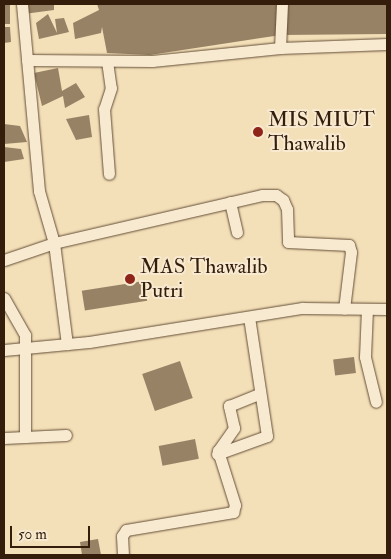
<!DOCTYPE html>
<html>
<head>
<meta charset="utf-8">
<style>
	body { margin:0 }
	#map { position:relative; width:391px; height:559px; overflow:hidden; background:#f3dfb8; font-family:"IM FELL Double Pica",serif }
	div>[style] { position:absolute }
	.building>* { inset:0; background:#978265; transform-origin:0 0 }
	.roads { filter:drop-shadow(0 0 1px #644e36) drop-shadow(0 0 1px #644e36) }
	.street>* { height:11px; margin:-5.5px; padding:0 5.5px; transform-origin:5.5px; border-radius:5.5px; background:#f7ead1 }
	.dots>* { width:14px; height:14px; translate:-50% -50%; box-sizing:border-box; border:2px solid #f7ead1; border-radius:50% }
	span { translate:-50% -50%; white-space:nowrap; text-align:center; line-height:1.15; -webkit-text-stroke:4px #f7ead1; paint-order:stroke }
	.poi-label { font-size:21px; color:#341d0b }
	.left { translate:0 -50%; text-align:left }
	.frame { position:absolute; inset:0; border:5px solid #341d0b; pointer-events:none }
	.scale { position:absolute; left:10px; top:526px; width:80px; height:22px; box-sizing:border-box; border:2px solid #341d0b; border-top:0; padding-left:6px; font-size:15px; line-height:18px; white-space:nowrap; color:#341d0b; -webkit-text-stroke:4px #f7ead1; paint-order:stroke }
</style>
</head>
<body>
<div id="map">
	<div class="building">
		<div style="left:4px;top:4px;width:6px;height:20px"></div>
		<div style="clip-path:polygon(27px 4px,54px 4px,54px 10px,24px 14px)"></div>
		<div style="clip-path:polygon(97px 4px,387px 4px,387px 34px,281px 35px,150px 55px,107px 53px,102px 27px,101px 33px,75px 39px,73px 23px,99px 10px)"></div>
		<div style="clip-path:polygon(48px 14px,57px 33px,55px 19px,64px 18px,69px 32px,39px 39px,36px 23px)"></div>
		<div style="clip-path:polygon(4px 27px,10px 27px,11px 42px,4px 43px)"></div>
		<div style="clip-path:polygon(58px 68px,62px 91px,76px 83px,85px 97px,65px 108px,63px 96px,42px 106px,34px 73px)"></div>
		<div style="clip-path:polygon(89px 115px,92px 137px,76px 140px,66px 119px)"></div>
		<div style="clip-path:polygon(4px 124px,20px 126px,27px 142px,4px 144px)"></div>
		<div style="clip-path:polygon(4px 147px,21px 149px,24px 159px,4px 162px)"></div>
		<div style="left:144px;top:281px;width:20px;height:63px;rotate:81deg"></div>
		<div style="left:354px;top:357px;width:16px;height:21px;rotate:83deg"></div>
		<div style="left:180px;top:361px;width:39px;height:40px;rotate:71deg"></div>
		<div style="left:195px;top:439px;width:20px;height:37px;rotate:79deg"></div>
		<div style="clip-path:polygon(98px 539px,101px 555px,82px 555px,80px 542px)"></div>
	</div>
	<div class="roads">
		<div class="street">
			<div style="left:22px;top:4px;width:188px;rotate:84.8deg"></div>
			<div style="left:39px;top:191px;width:54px;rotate:73.9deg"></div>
			<div style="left:54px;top:243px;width:102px;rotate:82.7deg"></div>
			<div style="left:280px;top:48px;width:44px;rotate:-87.4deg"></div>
			<div style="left:27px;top:60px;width:125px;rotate:0.5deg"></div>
			<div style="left:152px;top:61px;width:129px;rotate:-5.8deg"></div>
			<div style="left:280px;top:48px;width:107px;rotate:-2.1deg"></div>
			<div style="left:107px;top:61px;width:27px;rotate:82deg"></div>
			<div style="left:111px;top:88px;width:22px;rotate:108deg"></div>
			<div style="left:104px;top:109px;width:65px;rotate:85.6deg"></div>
			<div style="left:230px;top:202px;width:31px;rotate:77deg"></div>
			<div style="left:4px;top:260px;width:53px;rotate:-18.8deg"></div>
			<div style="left:54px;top:243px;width:213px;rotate:-13deg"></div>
			<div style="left:262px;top:195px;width:14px"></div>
			<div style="left:276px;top:195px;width:9px;rotate:36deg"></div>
			<div style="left:283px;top:200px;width:10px;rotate:66deg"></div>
			<div style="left:287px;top:209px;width:33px;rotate:88deg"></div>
			<div style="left:288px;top:242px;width:61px;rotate:2.8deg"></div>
			<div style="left:349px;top:245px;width:7px;rotate:74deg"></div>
			<div style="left:351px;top:252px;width:57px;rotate:97deg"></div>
			<div style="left:4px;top:298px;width:43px;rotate:60.4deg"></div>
			<div style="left:25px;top:335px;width:102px;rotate:90deg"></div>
			<div style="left:367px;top:309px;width:48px;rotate:92.4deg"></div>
			<div style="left:365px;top:357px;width:46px;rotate:76.3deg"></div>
			<div style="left:4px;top:350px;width:85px;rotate:-5.4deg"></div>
			<div style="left:89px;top:342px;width:216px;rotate:-9.1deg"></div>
			<div style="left:302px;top:308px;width:85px;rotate:0.7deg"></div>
			<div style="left:4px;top:438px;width:62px;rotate:-2.8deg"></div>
			<div style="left:217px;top:454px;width:53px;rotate:-19.8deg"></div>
			<div style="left:267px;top:436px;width:120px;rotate:-98.6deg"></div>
			<div style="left:123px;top:555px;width:19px;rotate:-93deg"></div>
			<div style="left:122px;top:536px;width:7px;rotate:-56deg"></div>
			<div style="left:126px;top:530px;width:109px;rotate:-9.5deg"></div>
			<div style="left:233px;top:512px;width:7px;rotate:-74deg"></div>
			<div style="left:235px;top:505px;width:57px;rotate:-107.5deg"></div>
			<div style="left:218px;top:451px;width:28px;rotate:-55deg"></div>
			<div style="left:234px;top:428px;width:23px;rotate:-103deg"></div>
			<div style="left:229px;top:406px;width:32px;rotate:-22deg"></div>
		</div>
	</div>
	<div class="dots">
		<div style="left:258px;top:132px;background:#8f2418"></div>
		<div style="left:130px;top:279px;background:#8f2418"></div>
	</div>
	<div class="poi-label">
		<span class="left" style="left:268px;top:132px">MIS MIUT<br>Thawalib</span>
		<span class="left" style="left:140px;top:279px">MAS Thawalib<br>Putri</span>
	</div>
	<div class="frame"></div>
	<div class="scale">50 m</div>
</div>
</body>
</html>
